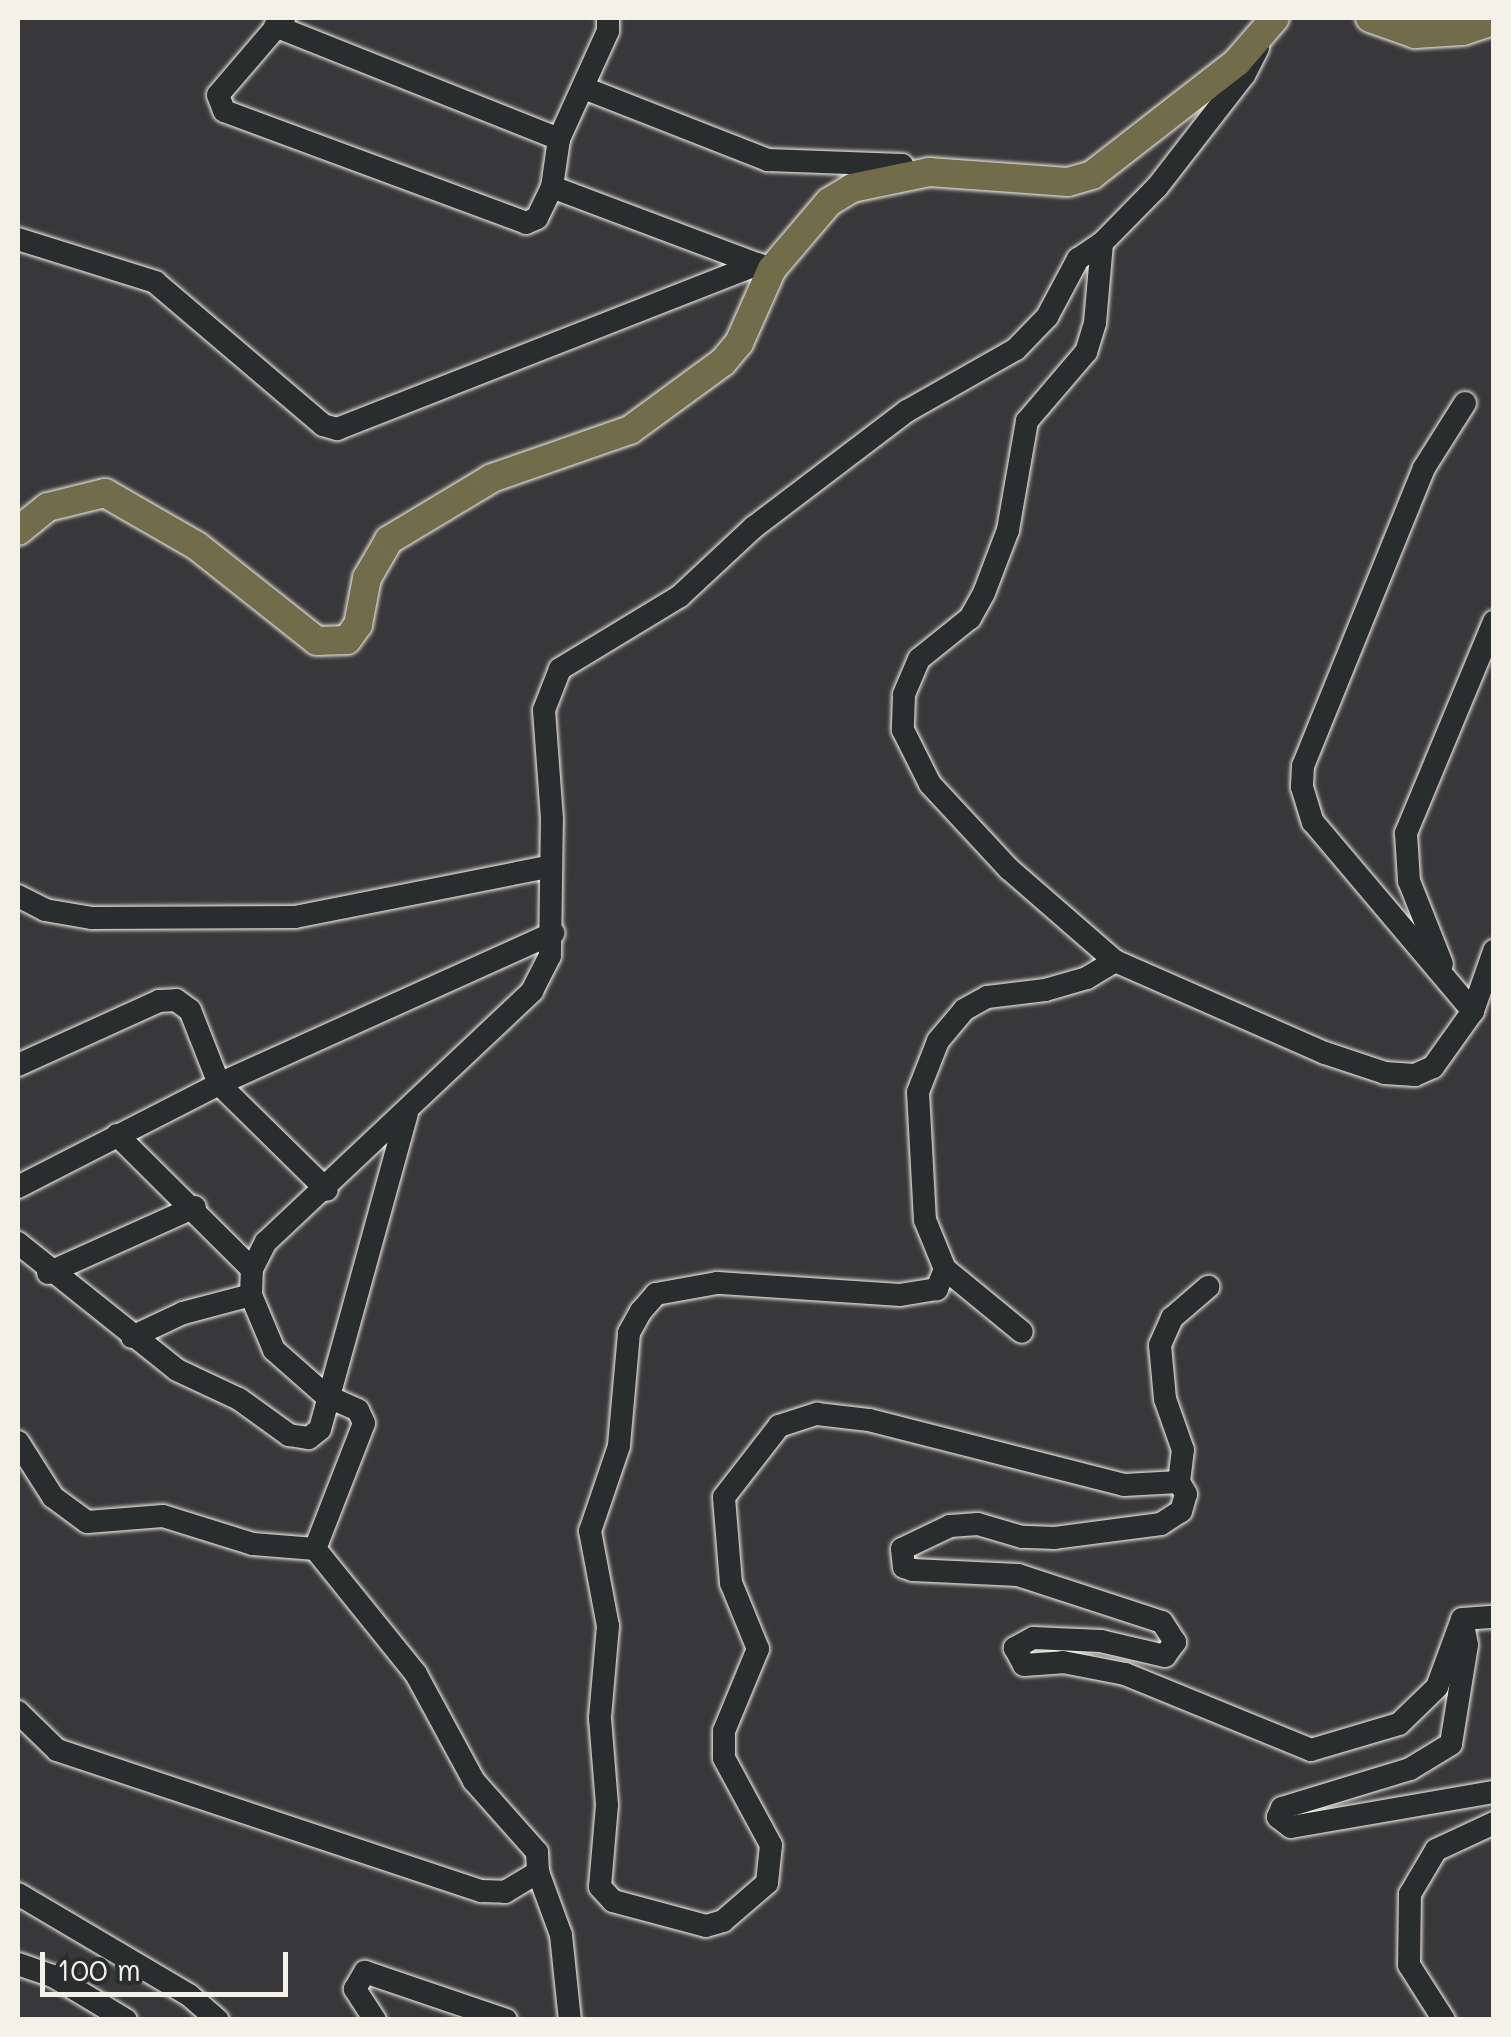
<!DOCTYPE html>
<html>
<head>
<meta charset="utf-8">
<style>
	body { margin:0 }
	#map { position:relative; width:1511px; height:2037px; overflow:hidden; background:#383739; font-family:Mali,sans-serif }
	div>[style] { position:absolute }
	.roads { filter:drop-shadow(0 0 2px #f4f1e8) drop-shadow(0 0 2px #f4f1e8) }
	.minor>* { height:22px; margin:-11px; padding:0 11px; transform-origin:11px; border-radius:11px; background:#2a2d2e }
	.major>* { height:28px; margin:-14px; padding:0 14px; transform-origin:14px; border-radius:14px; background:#736c4b }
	span { translate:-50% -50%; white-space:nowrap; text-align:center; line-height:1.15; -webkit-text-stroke:8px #2a2d2e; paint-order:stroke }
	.frame { position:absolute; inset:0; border:20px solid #f4f1e8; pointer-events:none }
	.scale { position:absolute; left:40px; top:1952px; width:248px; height:45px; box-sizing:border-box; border:5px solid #f4f1e8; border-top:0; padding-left:12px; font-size:30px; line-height:35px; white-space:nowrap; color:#f4f1e8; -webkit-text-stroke:8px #2a2d2e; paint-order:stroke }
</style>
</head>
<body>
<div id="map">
	<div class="roads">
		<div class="minor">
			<div style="left:284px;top:18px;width:101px;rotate:130.6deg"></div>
			<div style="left:218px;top:95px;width:17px;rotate:69deg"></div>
			<div style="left:224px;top:111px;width:322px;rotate:20.3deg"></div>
			<div style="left:526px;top:223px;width:12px;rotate:-24deg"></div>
			<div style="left:537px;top:218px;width:34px;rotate:-64deg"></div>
			<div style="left:552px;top:187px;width:49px;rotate:-81.7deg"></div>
			<div style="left:559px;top:139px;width:119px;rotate:-65.6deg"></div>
			<div style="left:608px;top:31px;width:13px;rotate:-90deg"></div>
			<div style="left:275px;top:26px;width:306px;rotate:21.7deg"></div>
			<div style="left:1258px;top:48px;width:30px;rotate:117deg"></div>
			<div style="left:1244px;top:75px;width:142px;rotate:127.8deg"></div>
			<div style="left:1157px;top:187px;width:78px;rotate:134.5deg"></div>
			<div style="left:1102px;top:243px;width:80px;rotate:95deg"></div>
			<div style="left:1095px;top:323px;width:30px;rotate:107deg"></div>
			<div style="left:1086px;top:352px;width:91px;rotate:130.5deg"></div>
			<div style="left:1027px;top:421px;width:111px;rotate:99.9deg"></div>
			<div style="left:1008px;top:530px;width:67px;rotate:110.9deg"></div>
			<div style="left:984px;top:593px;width:29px;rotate:119deg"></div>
			<div style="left:970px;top:618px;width:65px;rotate:141.2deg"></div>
			<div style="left:919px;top:659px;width:39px;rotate:113deg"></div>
			<div style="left:904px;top:695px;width:35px;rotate:92deg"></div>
			<div style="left:903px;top:730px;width:60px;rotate:63.4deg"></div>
			<div style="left:930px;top:784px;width:116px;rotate:47.1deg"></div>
			<div style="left:1009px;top:869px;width:140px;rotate:41deg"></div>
			<div style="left:1115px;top:961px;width:229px;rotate:23.7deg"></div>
			<div style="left:1325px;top:1053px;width:63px;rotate:18.4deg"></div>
			<div style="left:1385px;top:1073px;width:30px;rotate:4deg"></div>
			<div style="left:1415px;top:1075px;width:20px;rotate:-24deg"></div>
			<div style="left:1433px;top:1067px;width:69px;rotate:-54.5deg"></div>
			<div style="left:1473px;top:1011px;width:64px;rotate:-70.7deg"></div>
			<div style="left:584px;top:88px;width:198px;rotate:21.4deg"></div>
			<div style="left:768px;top:160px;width:134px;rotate:2.1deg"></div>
			<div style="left:902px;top:165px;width:11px;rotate:56deg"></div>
			<div style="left:552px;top:187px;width:219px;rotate:20.6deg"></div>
			<div style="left:18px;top:239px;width:144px;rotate:17.4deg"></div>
			<div style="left:155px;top:282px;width:221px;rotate:40.4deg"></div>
			<div style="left:323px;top:425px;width:15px;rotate:16deg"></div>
			<div style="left:337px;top:429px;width:451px;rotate:-21.4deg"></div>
			<div style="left:757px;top:264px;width:16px;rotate:18deg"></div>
			<div style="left:1465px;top:403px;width:77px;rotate:122.2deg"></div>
			<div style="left:1424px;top:468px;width:322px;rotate:112.1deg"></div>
			<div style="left:1303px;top:766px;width:21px;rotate:93deg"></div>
			<div style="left:1302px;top:787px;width:37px;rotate:73deg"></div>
			<div style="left:1313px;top:822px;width:248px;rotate:49.8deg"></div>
			<div style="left:18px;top:896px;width:30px;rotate:27deg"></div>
			<div style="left:45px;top:910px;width:48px;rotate:9.7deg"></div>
			<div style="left:92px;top:918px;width:203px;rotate:-0.3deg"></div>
			<div style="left:295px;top:917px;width:258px;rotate:-11.2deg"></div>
			<div style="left:1115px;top:961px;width:33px;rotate:149deg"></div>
			<div style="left:1087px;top:978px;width:44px;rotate:164.1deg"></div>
			<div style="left:1045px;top:990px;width:58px;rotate:173.1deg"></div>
			<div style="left:987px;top:997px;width:26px;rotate:151deg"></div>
			<div style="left:964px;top:1010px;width:40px;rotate:130deg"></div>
			<div style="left:938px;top:1041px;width:55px;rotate:111.4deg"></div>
			<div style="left:918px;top:1092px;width:128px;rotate:86.9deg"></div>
			<div style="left:925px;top:1220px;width:53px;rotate:67.8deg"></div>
			<div style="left:945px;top:1269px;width:22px;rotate:112deg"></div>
			<div style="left:937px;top:1289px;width:37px;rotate:171deg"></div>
			<div style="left:900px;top:1295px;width:183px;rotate:-176.2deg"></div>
			<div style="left:717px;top:1283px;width:62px;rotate:169.8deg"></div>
			<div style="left:656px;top:1294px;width:23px;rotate:131deg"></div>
			<div style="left:641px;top:1311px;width:25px;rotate:119deg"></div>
			<div style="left:629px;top:1333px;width:113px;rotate:95.1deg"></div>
			<div style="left:619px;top:1446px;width:90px;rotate:108.8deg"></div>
			<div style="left:590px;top:1531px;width:97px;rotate:79.3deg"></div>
			<div style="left:608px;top:1626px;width:92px;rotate:95deg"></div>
			<div style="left:600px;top:1718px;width:87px;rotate:85.4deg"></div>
			<div style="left:607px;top:1805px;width:82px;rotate:94.9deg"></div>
			<div style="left:600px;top:1887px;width:19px;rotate:47deg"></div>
			<div style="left:613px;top:1901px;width:96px;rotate:15deg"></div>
			<div style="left:706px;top:1926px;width:18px;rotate:-16deg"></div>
			<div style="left:723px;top:1921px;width:58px;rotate:-40.8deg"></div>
			<div style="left:767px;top:1883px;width:38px;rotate:-84deg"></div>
			<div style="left:771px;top:1845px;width:99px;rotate:-118.4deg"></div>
			<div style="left:724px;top:1758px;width:27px;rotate:-90deg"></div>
			<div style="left:724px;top:1731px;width:89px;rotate:-67.5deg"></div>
			<div style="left:758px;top:1649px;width:71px;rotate:-112.2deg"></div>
			<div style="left:731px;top:1583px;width:86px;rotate:-94.7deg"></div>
			<div style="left:724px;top:1497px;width:90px;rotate:-52.2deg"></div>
			<div style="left:779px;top:1426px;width:40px;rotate:-18deg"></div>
			<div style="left:817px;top:1414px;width:52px;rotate:6.6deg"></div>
			<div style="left:869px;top:1420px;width:263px;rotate:14.3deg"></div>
			<div style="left:1124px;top:1485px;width:55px;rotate:-3.1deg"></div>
			<div style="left:1179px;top:1482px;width:14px;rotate:60deg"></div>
			<div style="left:1186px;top:1494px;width:18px;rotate:106deg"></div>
			<div style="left:1181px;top:1511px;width:24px;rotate:147deg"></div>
			<div style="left:1161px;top:1524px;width:107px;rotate:172.5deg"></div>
			<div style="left:1055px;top:1538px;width:33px;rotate:-178deg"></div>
			<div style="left:1022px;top:1537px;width:46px;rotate:-163.5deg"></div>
			<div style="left:978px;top:1524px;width:28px;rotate:176deg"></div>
			<div style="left:950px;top:1526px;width:53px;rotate:154.4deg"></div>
			<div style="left:902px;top:1549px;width:18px;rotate:84deg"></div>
			<div style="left:904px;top:1567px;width:9px;rotate:18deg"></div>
			<div style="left:913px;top:1570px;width:105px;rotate:2.7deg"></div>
			<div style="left:1018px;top:1575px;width:151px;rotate:18.1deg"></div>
			<div style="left:1162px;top:1622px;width:24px;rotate:57deg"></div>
			<div style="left:1175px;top:1642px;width:17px;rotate:126deg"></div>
			<div style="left:1165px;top:1656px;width:66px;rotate:-166.8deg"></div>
			<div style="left:1101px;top:1641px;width:68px;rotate:-177.5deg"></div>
			<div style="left:1033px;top:1638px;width:21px;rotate:151deg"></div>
			<div style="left:1015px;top:1648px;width:19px;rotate:62deg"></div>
			<div style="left:1024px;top:1665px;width:39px;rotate:-4deg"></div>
			<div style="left:1063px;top:1662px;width:63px;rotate:11deg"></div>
			<div style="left:1125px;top:1674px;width:201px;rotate:22.2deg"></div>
			<div style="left:1311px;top:1750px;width:92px;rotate:-16.5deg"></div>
			<div style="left:1399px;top:1724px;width:53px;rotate:-44.2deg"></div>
			<div style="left:1437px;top:1687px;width:72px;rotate:-69.8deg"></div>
			<div style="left:1462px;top:1619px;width:32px;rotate:-4deg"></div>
			<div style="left:1442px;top:964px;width:89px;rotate:-111.7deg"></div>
			<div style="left:1409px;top:881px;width:48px;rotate:-93.6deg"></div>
			<div style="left:1406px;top:833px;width:229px;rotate:-67.4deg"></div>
			<div style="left:18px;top:1065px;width:155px;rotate:-24.4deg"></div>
			<div style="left:159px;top:1001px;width:17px;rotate:-3deg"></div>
			<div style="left:176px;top:1000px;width:17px;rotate:36deg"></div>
			<div style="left:190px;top:1010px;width:79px;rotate:68.6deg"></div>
			<div style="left:219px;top:1084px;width:151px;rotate:44.5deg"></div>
			<div style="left:117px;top:1135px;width:190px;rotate:44.8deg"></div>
			<div style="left:18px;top:1187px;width:226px;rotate:-27.1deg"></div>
			<div style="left:219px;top:1084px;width:367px;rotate:-24.3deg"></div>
			<div style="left:18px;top:1243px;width:203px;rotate:38.6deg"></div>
			<div style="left:177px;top:1370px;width:68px;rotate:25.1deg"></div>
			<div style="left:239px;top:1399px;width:62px;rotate:35.8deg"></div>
			<div style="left:289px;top:1435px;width:20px;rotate:9deg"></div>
			<div style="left:309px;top:1438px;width:14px;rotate:-39deg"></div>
			<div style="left:320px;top:1429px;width:328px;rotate:-74.6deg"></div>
			<div style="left:945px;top:1269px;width:99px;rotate:39.3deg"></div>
			<div style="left:48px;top:1273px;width:161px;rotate:-24.2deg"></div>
			<div style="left:132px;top:1337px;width:56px;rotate:-25.2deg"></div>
			<div style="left:183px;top:1313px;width:70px;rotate:-14.8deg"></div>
			<div style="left:18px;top:1442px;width:65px;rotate:57.5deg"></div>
			<div style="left:53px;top:1497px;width:42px;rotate:36.3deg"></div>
			<div style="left:87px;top:1522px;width:76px;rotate:-4.5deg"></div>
			<div style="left:163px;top:1516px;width:94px;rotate:17.3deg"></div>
			<div style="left:253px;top:1544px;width:62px;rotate:4.6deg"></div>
			<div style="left:1179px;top:1482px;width:32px;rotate:-83deg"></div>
			<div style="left:1183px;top:1450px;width:54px;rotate:-109.4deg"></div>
			<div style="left:1165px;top:1399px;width:54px;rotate:-95.3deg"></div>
			<div style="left:1160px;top:1345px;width:30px;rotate:-66deg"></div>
			<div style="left:1172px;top:1318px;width:48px;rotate:-40.7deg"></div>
			<div style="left:1463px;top:1624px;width:21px;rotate:79deg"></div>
			<div style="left:1467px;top:1645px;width:100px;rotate:99.2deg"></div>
			<div style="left:1451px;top:1744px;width:48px;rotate:148.6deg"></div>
			<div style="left:1410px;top:1769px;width:134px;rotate:163.1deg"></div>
			<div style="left:1282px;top:1808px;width:10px;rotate:114deg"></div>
			<div style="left:1278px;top:1817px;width:16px;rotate:38deg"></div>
			<div style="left:1291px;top:1827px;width:206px;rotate:-9.8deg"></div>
			<div style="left:18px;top:1712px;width:54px;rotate:44.3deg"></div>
			<div style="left:57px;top:1750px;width:447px;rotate:18.4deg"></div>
			<div style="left:481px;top:1891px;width:24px;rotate:2deg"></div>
			<div style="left:505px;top:1892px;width:39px;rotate:-31deg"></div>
			<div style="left:538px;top:1872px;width:20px;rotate:-93deg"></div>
			<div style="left:537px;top:1852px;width:95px;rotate:-131.6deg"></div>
			<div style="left:474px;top:1781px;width:122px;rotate:-118.5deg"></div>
			<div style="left:416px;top:1674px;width:161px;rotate:-128.9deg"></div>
			<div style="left:315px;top:1549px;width:135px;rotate:-68.7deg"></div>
			<div style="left:364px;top:1423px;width:14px;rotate:-115deg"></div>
			<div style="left:358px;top:1410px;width:36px;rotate:-156deg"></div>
			<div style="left:325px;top:1395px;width:68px;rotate:-138.6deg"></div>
			<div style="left:274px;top:1350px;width:60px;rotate:-112.7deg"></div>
			<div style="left:251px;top:1295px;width:26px;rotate:-88deg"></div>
			<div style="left:252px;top:1269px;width:30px;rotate:-63deg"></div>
			<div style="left:266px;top:1242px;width:366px;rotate:-43.3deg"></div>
			<div style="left:532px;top:991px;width:39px;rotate:-63deg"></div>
			<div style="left:550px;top:956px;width:137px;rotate:-89.2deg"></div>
			<div style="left:552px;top:819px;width:109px;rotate:-94.2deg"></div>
			<div style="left:544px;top:710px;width:44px;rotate:-68.7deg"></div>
			<div style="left:560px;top:669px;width:140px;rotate:-31.3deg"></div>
			<div style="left:680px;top:596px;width:101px;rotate:-43deg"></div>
			<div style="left:754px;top:527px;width:192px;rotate:-37.2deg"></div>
			<div style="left:907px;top:411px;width:125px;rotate:-29.6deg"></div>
			<div style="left:1016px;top:349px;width:45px;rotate:-45.9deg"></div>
			<div style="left:1047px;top:317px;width:66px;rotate:-61.9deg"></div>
			<div style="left:1078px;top:259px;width:29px;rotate:-34deg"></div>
			<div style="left:538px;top:1872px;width:67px;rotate:69.9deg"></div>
			<div style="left:561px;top:1935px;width:85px;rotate:84deg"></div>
			<div style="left:18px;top:1894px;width:199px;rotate:30.6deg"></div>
			<div style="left:189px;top:1995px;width:38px;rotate:41deg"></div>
			<div style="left:18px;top:1964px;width:37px;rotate:19deg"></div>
			<div style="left:53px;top:1976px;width:85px;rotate:31.1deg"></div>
			<div style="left:375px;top:2020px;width:37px;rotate:-123deg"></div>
			<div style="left:355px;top:1989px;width:20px;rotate:-60deg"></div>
			<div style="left:365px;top:1972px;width:149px;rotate:18.8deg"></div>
			<div style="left:1444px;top:2020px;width:65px;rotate:-122.5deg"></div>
			<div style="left:1409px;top:1965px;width:71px;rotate:-89.2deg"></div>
			<div style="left:1410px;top:1894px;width:51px;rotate:-59.4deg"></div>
			<div style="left:1436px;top:1850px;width:64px;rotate:-25deg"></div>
		</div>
		<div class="major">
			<div style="left:1370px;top:18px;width:48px;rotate:19.6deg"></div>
			<div style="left:1415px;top:34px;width:48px;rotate:-3.6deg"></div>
			<div style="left:1463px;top:31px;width:33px;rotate:-18deg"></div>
			<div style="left:18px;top:531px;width:38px;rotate:-39deg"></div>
			<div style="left:48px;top:507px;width:59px;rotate:-13.8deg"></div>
			<div style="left:105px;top:493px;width:106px;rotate:29.9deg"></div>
			<div style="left:197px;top:546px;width:153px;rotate:38.4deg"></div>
			<div style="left:317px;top:641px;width:30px;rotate:-2deg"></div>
			<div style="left:347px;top:640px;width:19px;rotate:-54deg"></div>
			<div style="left:358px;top:625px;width:48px;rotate:-79.2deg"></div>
			<div style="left:367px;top:578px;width:44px;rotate:-59.9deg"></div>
			<div style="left:389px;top:540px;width:120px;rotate:-31deg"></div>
			<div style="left:492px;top:478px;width:146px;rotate:-19.2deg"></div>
			<div style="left:630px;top:430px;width:115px;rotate:-36.2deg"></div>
			<div style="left:723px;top:362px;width:25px;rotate:-50deg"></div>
			<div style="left:739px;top:343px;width:81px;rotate:-66deg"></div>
			<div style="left:772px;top:269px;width:88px;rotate:-49.6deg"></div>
			<div style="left:829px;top:202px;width:27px;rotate:-31deg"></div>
			<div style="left:852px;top:188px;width:79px;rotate:-11.7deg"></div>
			<div style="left:929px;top:172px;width:139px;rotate:4.1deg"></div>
			<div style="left:1068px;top:182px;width:25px;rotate:-16deg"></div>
			<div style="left:1092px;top:175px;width:184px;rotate:-37.9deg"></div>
			<div style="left:1237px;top:62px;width:58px;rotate:-49.2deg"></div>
		</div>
	</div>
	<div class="frame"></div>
	<div class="scale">100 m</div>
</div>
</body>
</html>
